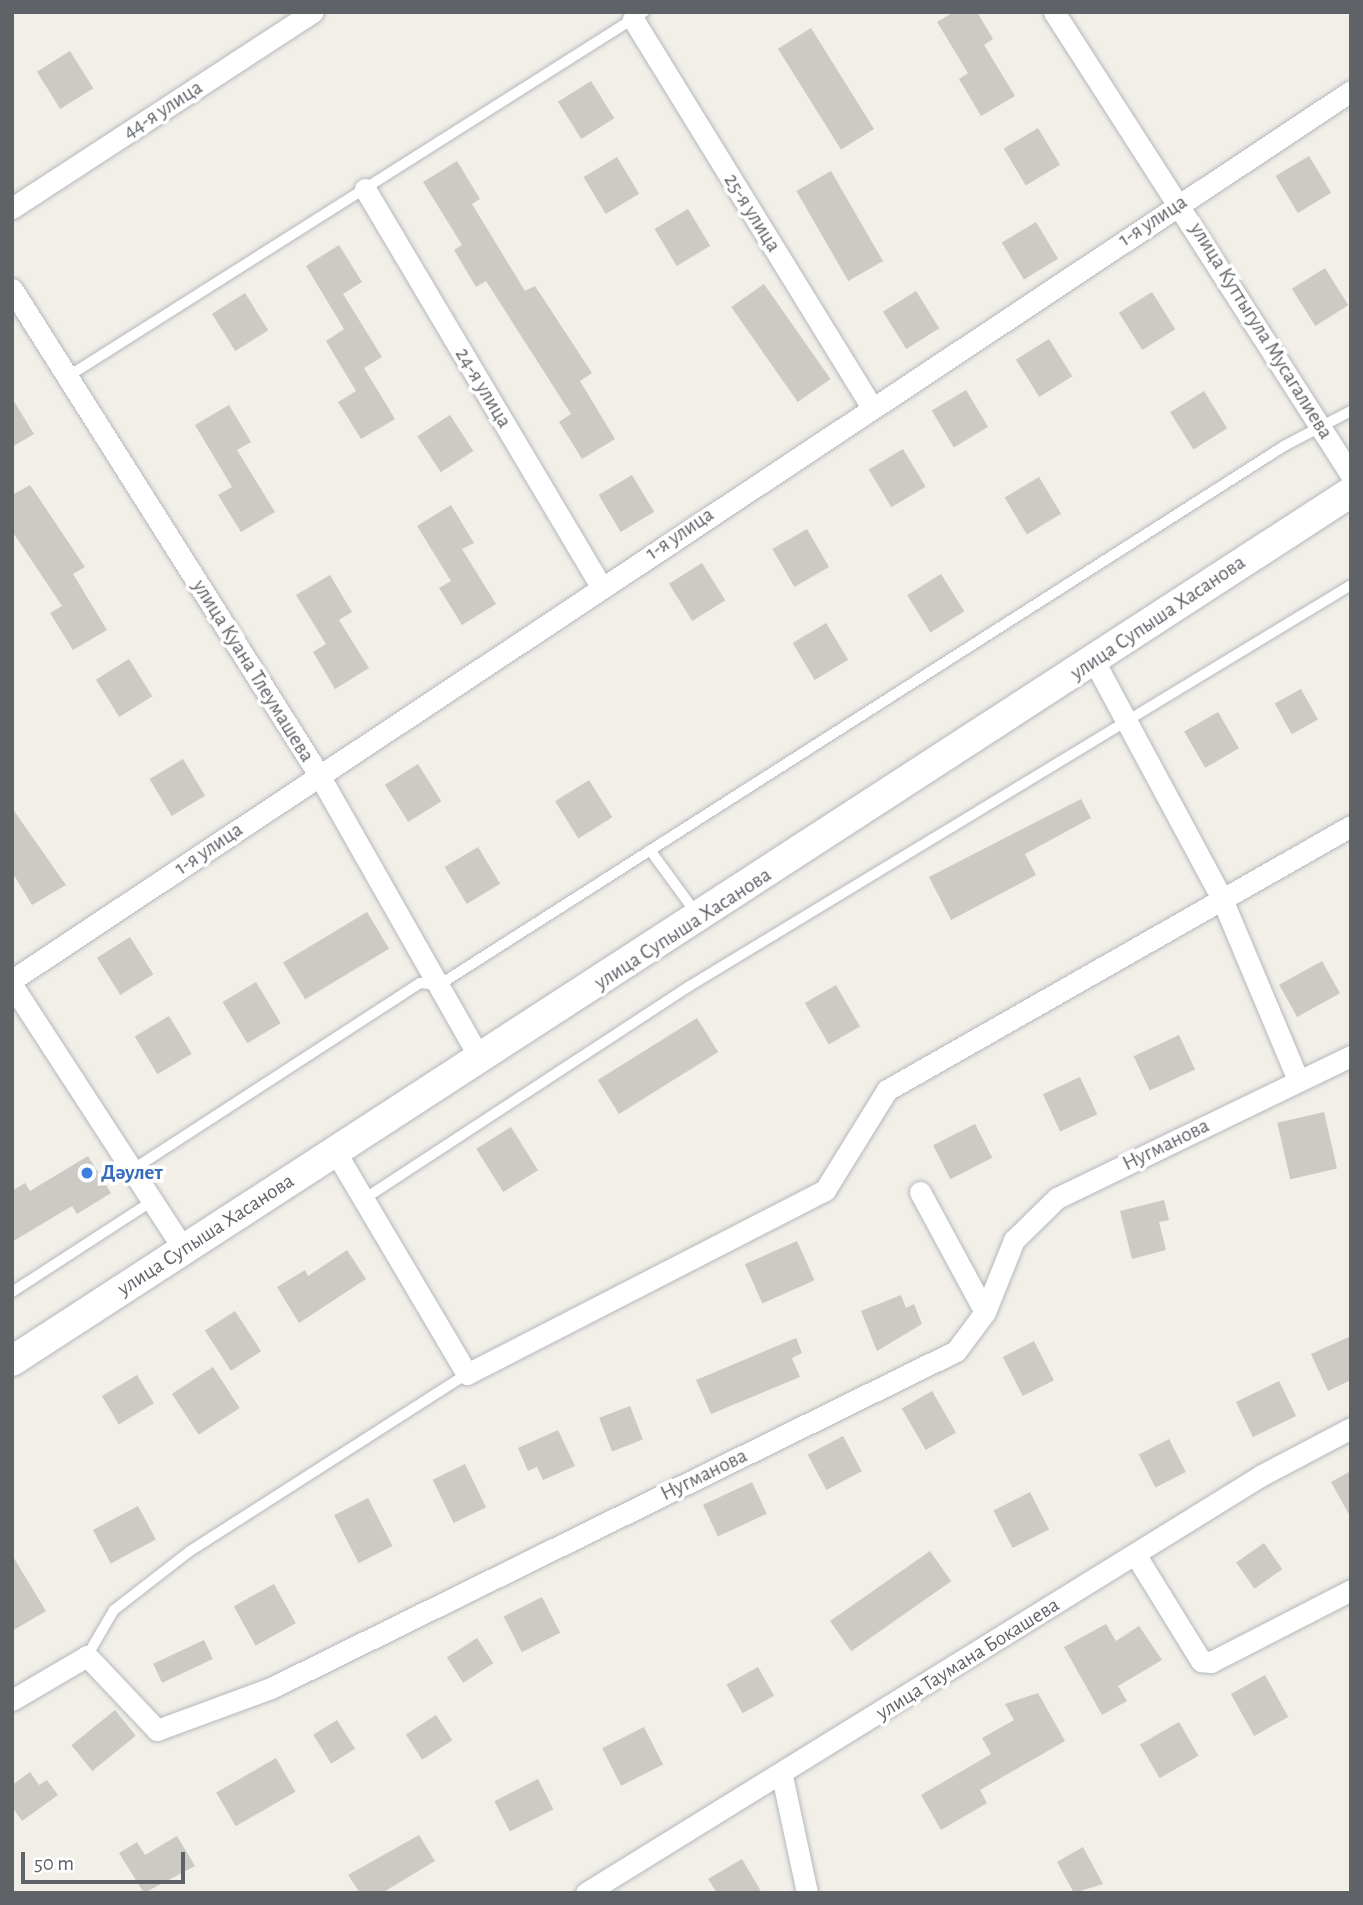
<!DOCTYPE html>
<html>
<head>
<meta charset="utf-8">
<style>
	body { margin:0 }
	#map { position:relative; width:1363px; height:1905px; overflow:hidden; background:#f1efe8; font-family:"Alegreya Sans",sans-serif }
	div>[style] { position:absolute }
	.building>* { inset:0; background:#cccac5; transform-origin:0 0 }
	.roads { filter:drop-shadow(0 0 2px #b5b8bc) drop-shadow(0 0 2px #b5b8bc) }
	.lane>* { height:10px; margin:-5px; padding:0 5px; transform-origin:5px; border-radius:5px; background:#fff }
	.street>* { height:21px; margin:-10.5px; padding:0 10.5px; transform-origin:10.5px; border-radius:10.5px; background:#fff }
	.secondary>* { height:30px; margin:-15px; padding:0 15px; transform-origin:15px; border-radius:15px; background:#fff }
	.dots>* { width:19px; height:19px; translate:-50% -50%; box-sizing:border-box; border:4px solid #fff; border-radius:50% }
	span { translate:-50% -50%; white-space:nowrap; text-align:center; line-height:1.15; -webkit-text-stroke:7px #fff; paint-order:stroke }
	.street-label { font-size:21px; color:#5f6368 }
	.shop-label { font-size:21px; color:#366cbe; font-weight:700 }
	.left { translate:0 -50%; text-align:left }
	.frame { position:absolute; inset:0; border:14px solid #5f6368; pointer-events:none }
	.scale { position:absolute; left:21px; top:1852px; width:164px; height:32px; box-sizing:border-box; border:4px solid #5f6368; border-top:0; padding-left:9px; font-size:21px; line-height:24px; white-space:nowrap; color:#5f6368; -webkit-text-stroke:5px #fff; paint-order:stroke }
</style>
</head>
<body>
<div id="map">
	<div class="building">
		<div style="clip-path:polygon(954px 12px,977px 12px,993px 39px,984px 45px,1015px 96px,981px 116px,959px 79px,968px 73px,937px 22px)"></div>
		<div style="left:811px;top:28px;width:119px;height:39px;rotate:58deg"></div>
		<div style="left:70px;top:51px;width:44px;height:39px;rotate:58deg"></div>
		<div style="left:591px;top:81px;width:44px;height:39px;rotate:58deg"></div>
		<div style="left:1038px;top:128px;width:43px;height:40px;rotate:59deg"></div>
		<div style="left:1309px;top:156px;width:43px;height:39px;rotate:59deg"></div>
		<div style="left:617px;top:157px;width:43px;height:39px;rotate:59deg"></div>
		<div style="clip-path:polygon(457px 161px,480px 199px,472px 204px,525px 291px,535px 286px,592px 373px,580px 381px,615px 439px,582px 459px,559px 422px,571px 414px,486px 281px,476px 287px,454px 250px,462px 245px,423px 182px)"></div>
		<div style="left:831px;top:171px;width:104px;height:40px;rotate:60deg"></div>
		<div style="left:688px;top:209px;width:43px;height:39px;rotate:59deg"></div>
		<div style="left:1036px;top:222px;width:43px;height:40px;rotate:59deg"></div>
		<div style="clip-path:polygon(339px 245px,362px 282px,343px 294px,382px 357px,364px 368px,395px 419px,361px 439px,338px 402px,356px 391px,326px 341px,344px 329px,306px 266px)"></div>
		<div style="left:1325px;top:268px;width:44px;height:39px;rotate:58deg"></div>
		<div style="left:764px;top:284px;width:116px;height:40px;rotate:55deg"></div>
		<div style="left:916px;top:291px;width:44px;height:39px;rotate:58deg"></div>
		<div style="left:1152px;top:292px;width:44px;height:39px;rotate:58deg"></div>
		<div style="left:245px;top:293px;width:44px;height:39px;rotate:58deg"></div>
		<div style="left:1049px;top:339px;width:44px;height:39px;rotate:58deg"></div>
		<div style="left:966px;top:390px;width:43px;height:40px;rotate:59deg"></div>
		<div style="left:1204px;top:391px;width:44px;height:40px;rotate:58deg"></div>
		<div style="clip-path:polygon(12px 398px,34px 434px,12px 447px)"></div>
		<div style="clip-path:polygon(229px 405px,251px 442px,237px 450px,275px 512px,241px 532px,218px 495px,232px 487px,195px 425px)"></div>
		<div style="left:450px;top:415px;width:43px;height:39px;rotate:57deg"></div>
		<div style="left:903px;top:449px;width:44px;height:40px;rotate:59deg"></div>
		<div style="left:632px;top:475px;width:43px;height:39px;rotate:59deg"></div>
		<div style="left:1039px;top:477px;width:43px;height:40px;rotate:59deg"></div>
		<div style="clip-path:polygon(30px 485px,85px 567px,73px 574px,107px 630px,73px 650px,50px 613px,62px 606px,12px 531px,12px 495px)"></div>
		<div style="clip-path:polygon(451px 505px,474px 543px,462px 549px,496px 604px,462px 625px,439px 588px,451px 581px,417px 526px)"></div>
		<div style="left:807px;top:529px;width:44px;height:40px;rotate:60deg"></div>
		<div style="left:702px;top:563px;width:44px;height:39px;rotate:58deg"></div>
		<div style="left:941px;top:574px;width:44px;height:40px;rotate:58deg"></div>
		<div style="clip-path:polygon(330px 575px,352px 612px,339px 620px,369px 668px,335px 689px,313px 652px,326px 644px,296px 595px)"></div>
		<div style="left:826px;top:623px;width:43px;height:39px;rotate:59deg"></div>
		<div style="left:129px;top:659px;width:44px;height:39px;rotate:58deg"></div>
		<div style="left:1301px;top:689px;width:35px;height:30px;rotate:61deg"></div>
		<div style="left:1218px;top:712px;width:42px;height:39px;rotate:60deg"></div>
		<div style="left:183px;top:759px;width:43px;height:39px;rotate:59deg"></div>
		<div style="left:418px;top:764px;width:44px;height:39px;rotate:58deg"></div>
		<div style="left:589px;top:780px;width:44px;height:40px;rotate:58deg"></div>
		<div style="clip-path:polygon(1081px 799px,1091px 818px,1025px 854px,1036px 875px,951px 920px,929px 877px)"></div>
		<div style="clip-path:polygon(12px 808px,66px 885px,32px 905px,12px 872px)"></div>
		<div style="left:478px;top:847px;width:43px;height:39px;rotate:59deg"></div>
		<div style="left:367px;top:912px;width:43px;height:98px;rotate:59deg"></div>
		<div style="left:130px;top:937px;width:44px;height:39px;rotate:58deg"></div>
		<div style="left:1322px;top:961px;width:37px;height:49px;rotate:61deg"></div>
		<div style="left:256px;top:982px;width:48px;height:39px;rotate:59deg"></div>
		<div style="left:836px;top:985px;width:48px;height:36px;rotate:60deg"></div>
		<div style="left:169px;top:1016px;width:44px;height:40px;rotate:59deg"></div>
		<div style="left:697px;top:1018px;width:40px;height:117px;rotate:58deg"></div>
		<div style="left:1179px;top:1035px;width:38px;height:50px;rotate:65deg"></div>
		<div style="left:1080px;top:1077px;width:41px;height:41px;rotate:65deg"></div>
		<div style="left:1324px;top:1112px;width:58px;height:48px;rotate:77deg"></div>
		<div style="left:975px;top:1124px;width:38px;height:47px;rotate:63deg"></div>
		<div style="left:511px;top:1127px;width:51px;height:41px;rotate:58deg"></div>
		<div style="clip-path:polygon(88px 1156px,111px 1193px,77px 1214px,72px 1206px,12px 1242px,12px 1191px,25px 1183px,30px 1191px)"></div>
		<div style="clip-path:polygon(1164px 1200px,1169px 1220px,1159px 1222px,1166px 1250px,1132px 1259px,1120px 1211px)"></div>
		<div style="left:797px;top:1241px;width:43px;height:57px;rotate:66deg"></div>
		<div style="clip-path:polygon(347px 1250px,366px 1279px,299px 1323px,277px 1287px,305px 1270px,308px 1276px)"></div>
		<div style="clip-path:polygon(901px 1295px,906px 1308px,914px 1304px,922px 1324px,877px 1351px,861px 1311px)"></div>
		<div style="left:235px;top:1311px;width:48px;height:36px;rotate:57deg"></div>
		<div style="clip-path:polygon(1351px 1336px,1351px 1380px,1328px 1391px,1311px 1354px)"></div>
		<div style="clip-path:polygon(796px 1338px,802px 1353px,792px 1358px,800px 1377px,711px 1414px,696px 1380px)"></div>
		<div style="left:1034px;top:1341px;width:44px;height:35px;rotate:63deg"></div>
		<div style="left:213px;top:1367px;width:49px;height:49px;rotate:57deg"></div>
		<div style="left:137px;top:1375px;width:33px;height:41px;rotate:59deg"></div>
		<div style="left:1279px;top:1381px;width:39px;height:48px;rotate:64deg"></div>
		<div style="left:932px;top:1391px;width:48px;height:35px;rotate:60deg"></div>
		<div style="left:630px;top:1406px;width:36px;height:33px;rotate:69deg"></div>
		<div style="clip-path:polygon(558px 1430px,575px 1466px,543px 1480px,537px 1467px,528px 1471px,518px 1448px)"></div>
		<div style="left:843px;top:1436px;width:40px;height:40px;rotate:62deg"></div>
		<div style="left:1169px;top:1439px;width:37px;height:34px;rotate:63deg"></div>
		<div style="left:465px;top:1464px;width:48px;height:36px;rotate:64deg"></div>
		<div style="clip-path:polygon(1351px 1471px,1351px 1518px,1331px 1482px)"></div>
		<div style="left:752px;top:1482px;width:35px;height:54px;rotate:65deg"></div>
		<div style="left:1030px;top:1492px;width:42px;height:41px;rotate:63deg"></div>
		<div style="left:368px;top:1498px;width:54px;height:38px;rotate:63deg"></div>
		<div style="left:138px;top:1506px;width:38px;height:51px;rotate:62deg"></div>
		<div style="left:1264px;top:1543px;width:32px;height:34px;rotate:55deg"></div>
		<div style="left:930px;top:1551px;width:37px;height:122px;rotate:55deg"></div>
		<div style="clip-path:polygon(12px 1555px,46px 1611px,12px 1631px)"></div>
		<div style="left:274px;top:1584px;width:45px;height:46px;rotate:61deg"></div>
		<div style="left:542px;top:1597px;width:40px;height:43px;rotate:63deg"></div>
		<div style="clip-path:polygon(1106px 1624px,1116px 1641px,1139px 1626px,1162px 1660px,1118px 1686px,1127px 1701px,1102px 1715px,1064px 1647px)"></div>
		<div style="left:477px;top:1638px;width:30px;height:36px;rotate:57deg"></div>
		<div style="left:204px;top:1640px;width:21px;height:56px;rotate:65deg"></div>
		<div style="left:758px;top:1667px;width:33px;height:36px;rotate:61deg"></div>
		<div style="left:1265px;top:1675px;width:48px;height:39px;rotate:61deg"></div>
		<div style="clip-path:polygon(1038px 1693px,1065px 1741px,980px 1790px,987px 1803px,941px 1830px,921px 1795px,991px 1754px,982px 1738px,1014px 1720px,1005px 1704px)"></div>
		<div style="left:115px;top:1710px;width:33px;height:56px;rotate:51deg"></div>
		<div style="left:436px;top:1715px;width:30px;height:36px;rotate:57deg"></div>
		<div style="left:337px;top:1720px;width:34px;height:28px;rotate:58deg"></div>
		<div style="left:1179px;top:1722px;width:39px;height:45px;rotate:60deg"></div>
		<div style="left:644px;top:1727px;width:42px;height:47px;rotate:63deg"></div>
		<div style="left:276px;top:1758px;width:39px;height:69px;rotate:60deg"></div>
		<div style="clip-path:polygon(30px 1772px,39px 1785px,47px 1780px,58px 1795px,22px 1821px,12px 1807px,12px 1785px)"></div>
		<div style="left:538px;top:1779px;width:34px;height:49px;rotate:63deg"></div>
		<div style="clip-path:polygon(419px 1835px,435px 1861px,382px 1893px,360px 1893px,348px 1875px)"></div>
		<div style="clip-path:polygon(177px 1836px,195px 1866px,144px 1893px,119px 1853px,137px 1842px,145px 1855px)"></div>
		<div style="clip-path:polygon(1083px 1847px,1103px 1884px,1074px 1893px,1057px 1862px)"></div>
		<div style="clip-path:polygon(742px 1859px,762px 1893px,717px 1893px,708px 1879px)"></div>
	</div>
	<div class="roads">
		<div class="lane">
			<div style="left:67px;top:377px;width:683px;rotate:-32.32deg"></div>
			<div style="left:650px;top:850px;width:78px;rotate:53.9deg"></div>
			<div style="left:132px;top:1170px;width:343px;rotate:-33deg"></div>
			<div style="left:420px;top:983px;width:19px;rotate:6deg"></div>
			<div style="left:439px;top:985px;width:1002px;rotate:-32.53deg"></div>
			<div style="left:1284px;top:446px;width:76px;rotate:-27.6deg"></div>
			<div style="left:364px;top:1199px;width:387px;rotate:-33.2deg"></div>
			<div style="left:688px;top:987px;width:775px;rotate:-31.23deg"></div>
			<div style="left:12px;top:1292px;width:167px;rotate:-33deg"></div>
			<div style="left:87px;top:1656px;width:53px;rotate:-59.6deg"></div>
			<div style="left:114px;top:1610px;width:96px;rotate:-37.8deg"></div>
			<div style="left:190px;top:1551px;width:329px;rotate:-32.6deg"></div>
		</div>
		<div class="street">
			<div style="left:1054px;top:12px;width:550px;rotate:57.32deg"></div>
			<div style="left:633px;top:19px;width:454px;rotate:58.4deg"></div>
			<div style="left:365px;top:189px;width:463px;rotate:59.3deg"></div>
			<div style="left:12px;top:208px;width:359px;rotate:-33.1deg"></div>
			<div style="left:12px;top:289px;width:575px;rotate:57.72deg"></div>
			<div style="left:319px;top:775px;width:328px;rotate:60.4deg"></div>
			<div style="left:1094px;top:661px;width:270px;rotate:61.7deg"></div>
			<div style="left:1222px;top:899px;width:196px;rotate:67.2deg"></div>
			<div style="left:12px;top:980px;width:1607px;rotate:-33.58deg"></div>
			<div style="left:12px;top:985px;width:316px;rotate:57deg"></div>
			<div style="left:335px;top:1151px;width:259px;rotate:59.4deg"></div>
			<div style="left:467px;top:1374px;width:403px;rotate:-27.2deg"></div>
			<div style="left:825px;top:1190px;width:118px;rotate:-58.2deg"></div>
			<div style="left:887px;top:1090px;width:534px;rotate:-29.64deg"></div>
			<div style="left:920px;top:1192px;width:136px;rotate:61.6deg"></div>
			<div style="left:1135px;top:1554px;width:126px;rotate:58.3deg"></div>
			<div style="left:1201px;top:1661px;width:10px;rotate:6deg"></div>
			<div style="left:1211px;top:1662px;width:157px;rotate:-27.2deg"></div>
			<div style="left:12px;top:1700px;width:87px;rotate:-30.4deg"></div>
			<div style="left:87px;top:1656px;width:102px;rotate:46.6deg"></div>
			<div style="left:157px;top:1730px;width:121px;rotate:-20.2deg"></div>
			<div style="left:271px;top:1688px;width:763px;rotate:-26.2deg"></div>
			<div style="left:956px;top:1351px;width:49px;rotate:-53.4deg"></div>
			<div style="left:985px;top:1312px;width:78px;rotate:-68.1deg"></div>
			<div style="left:1014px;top:1240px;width:60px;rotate:-44.3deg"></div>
			<div style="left:1057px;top:1198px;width:326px;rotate:-25.8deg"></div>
			<div style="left:782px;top:1776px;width:120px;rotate:77.9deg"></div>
			<div style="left:586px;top:1893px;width:795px;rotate:-31.73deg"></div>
			<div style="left:1262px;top:1475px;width:101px;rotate:-27.8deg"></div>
		</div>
		<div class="secondary">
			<div style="left:12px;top:1361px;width:1596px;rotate:-32.98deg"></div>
		</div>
	</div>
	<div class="dots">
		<div style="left:87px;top:1173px;background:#3f7fe0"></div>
	</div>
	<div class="street-label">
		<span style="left:163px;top:110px;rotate:-33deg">44-я улица</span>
		<span style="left:752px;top:213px;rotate:58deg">25-я улица</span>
		<span style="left:1153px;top:221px;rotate:-33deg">1-я улица</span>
		<span style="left:1261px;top:331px;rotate:58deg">улица Куттыгула Мусагалиева</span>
		<span style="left:483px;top:388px;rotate:59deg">24-я улица</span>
		<span style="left:680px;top:534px;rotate:-34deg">1-я улица</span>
		<span style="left:1158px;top:618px;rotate:-34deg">улица Супыша Хасанова</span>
		<span style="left:253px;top:671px;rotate:58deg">улица Куана Тлеумашева</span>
		<span style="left:209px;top:849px;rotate:-34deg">1-я улица</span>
		<span style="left:683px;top:929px;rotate:-33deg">улица Супыша Хасанова</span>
		<span style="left:1166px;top:1145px;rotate:-26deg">Нугманова</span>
		<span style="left:206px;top:1235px;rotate:-33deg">улица Супыша Хасанова</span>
		<span style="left:704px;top:1475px;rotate:-26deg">Нугманова</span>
		<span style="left:968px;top:1659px;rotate:-32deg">улица Таумана Бокашева</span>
	</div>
	<div class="shop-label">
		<span class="left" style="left:101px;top:1173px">Дәулет</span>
	</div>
	<div class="frame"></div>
	<div class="scale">50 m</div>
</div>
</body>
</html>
